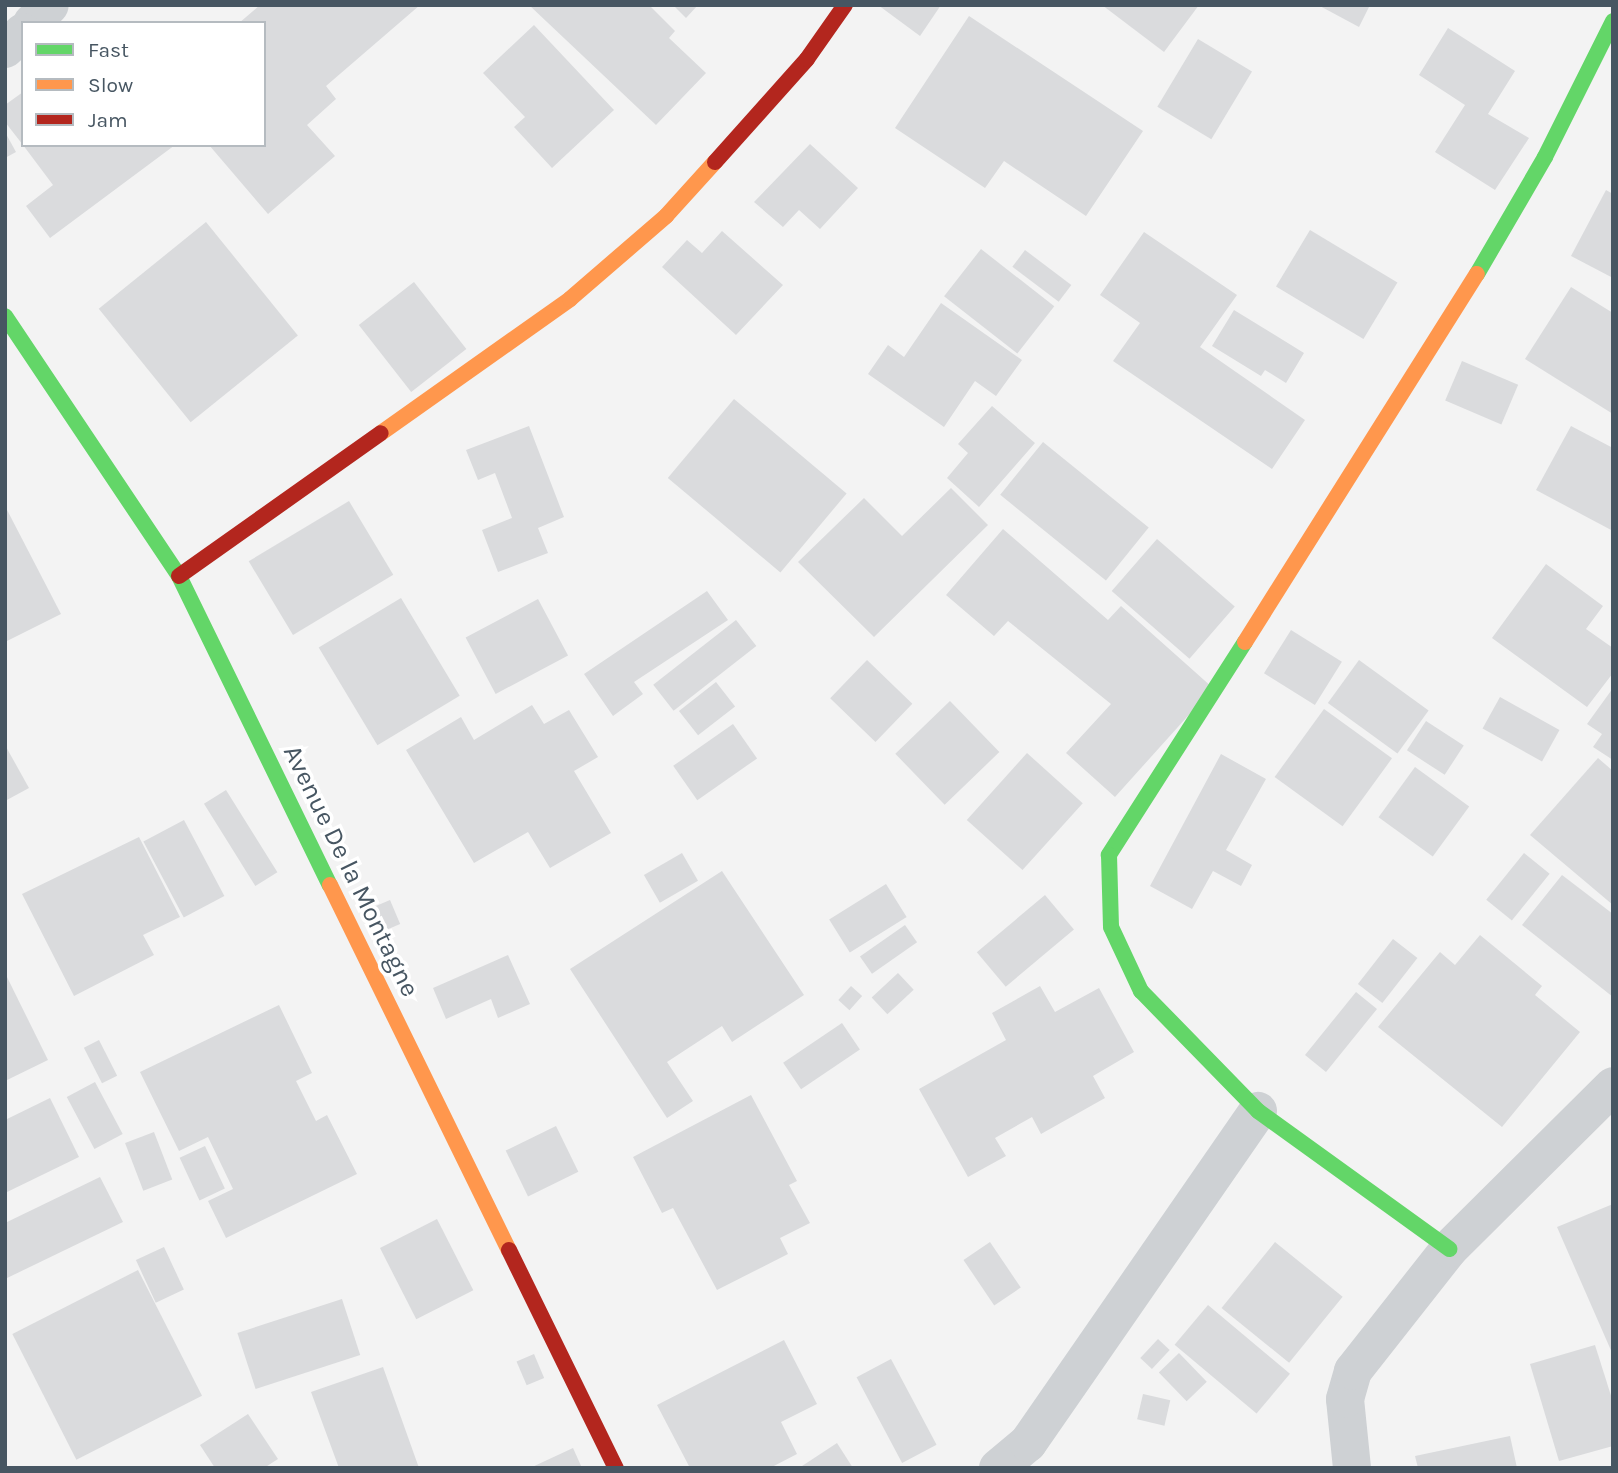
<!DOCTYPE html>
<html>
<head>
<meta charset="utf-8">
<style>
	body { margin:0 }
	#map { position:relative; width:1618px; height:1473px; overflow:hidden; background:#f3f3f3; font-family:Karla,sans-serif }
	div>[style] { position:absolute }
	.building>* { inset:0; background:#dadbdd; transform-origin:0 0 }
	.street>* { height:38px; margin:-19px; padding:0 19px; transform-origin:19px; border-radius:19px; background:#ced1d4 }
	.fast>* { height:16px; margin:-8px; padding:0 8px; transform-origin:8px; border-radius:8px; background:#63d668 }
	.slow>* { height:16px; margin:-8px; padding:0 8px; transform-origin:8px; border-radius:8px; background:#ff974d }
	.jam>* { height:16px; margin:-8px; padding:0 8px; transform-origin:8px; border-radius:8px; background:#b3261e }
	span { translate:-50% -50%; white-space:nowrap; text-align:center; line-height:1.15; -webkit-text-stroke:7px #fff; paint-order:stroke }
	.street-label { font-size:26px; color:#475662 }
	.frame { position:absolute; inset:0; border:7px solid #475662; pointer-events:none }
	.legend { position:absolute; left:21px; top:21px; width:245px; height:126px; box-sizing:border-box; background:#fff; border:2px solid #b5bbc0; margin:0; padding:9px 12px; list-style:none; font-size:21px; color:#475662 }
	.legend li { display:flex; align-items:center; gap:14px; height:35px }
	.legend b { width:35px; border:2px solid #b5bbc0 }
</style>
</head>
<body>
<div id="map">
	<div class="building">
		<div style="clip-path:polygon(260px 5px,420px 5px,326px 86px,336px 99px,307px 125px,335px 156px,268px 214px,209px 145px,264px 145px,264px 23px,239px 23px)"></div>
		<div style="clip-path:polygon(529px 5px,649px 5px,675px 31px,669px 38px,706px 73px,656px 125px)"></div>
		<div style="clip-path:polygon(673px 5px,698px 5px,686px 18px)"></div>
		<div style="clip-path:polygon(878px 5px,941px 5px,920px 36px)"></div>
		<div style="clip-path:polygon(1102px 5px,1199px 5px,1164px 52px)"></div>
		<div style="clip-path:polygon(1318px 5px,1370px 5px,1359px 27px)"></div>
		<div style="clip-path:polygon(969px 16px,1143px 131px,1086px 216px,1004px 161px,985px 188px,895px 128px)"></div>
		<div style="clip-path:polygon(534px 25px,614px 110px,552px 168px,514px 127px,525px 117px,483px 73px)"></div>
		<div style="clip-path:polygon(1448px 28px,1515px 71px,1488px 114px,1529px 138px,1495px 190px,1435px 152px,1465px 105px,1419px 75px)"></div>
		<div style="left:1198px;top:39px;width:63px;height:79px;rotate:31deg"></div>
		<div style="clip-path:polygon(23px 92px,23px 145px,5px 122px,5px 105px)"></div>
		<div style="clip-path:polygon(5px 132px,16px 152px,5px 158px)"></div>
		<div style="clip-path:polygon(810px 144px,858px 188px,820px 229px,799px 210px,783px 227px,754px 202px)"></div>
		<div style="clip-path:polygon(23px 145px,175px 145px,50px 238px,26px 206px,53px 185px)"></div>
		<div style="clip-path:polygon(1606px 190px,1613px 194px,1613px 278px,1571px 256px)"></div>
		<div style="left:206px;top:222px;width:146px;height:138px;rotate:51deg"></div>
		<div style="left:1310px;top:230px;width:102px;height:66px;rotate:31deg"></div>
		<div style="clip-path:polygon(722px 231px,783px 285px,736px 335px,662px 267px,687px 240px,702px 253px)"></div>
		<div style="clip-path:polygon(1144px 232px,1237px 295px,1200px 347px,1305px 420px,1272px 469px,1113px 361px,1140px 323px,1100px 295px)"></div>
		<div style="left:981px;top:249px;width:93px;height:60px;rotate:38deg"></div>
		<div style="left:1025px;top:250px;width:58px;height:21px;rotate:37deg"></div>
		<div style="left:414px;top:282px;width:85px;height:70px;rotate:52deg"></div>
		<div style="clip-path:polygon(1571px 287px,1613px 313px,1613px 414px,1525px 359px)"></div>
		<div style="clip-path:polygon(941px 303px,1022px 360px,996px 396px,975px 381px,944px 427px,868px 374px,888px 345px,904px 357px)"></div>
		<div style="clip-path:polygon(1234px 310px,1304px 353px,1286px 383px,1265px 370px,1261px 376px,1212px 346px)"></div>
		<div style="left:1462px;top:361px;width:61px;height:43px;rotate:23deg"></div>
		<div style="left:734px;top:399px;width:147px;height:103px;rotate:40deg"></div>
		<div style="clip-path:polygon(992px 406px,1035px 443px,979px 507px,947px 478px,968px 453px,958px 444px)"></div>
		<div style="clip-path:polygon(529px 426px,564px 517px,538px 528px,548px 553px,498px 572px,482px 530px,512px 518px,495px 473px,478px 480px,466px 450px)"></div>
		<div style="clip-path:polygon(1571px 426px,1613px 448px,1613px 531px,1536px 490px)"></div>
		<div style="left:1043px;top:442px;width:136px;height:68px;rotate:39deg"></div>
		<div style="clip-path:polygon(951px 488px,988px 525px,874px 637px,798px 562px,864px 498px,902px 536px)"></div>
		<div style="left:349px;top:501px;width:86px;height:117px;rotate:59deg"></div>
		<div style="clip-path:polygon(5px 506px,61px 614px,5px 642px)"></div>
		<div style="clip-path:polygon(1003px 529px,1108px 620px,1121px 606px,1213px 688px,1115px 797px,1066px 753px,1111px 704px,1008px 621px,994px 636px,946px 595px)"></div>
		<div style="left:1157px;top:539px;width:103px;height:69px;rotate:41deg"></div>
		<div style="clip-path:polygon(1546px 564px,1603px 606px,1586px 629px,1613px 648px,1613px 673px,1587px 707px,1492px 638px)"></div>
		<div style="clip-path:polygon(707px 591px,728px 620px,634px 682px,643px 694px,613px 716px,584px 674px)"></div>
		<div style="left:401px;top:598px;width:114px;height:96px;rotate:59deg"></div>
		<div style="left:538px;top:599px;width:64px;height:82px;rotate:62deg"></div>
		<div style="left:736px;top:620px;width:33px;height:105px;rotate:52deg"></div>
		<div style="left:1291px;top:630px;width:60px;height:51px;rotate:32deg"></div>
		<div style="left:867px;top:660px;width:63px;height:53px;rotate:44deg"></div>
		<div style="left:1359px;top:660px;width:86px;height:53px;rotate:36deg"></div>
		<div style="left:716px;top:682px;width:31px;height:47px;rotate:52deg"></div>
		<div style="clip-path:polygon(1613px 688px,1613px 760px,1593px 747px,1602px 734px,1587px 724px)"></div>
		<div style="left:1500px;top:697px;width:68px;height:36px;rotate:29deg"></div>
		<div style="left:950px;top:701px;width:71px;height:76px;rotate:46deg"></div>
		<div style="clip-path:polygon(532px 705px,544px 724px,569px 710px,598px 757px,574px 771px,611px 833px,550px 868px,528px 832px,474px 863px,406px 750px,461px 717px,474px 740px)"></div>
		<div style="left:1324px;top:709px;width:84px;height:84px;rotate:36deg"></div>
		<div style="left:1426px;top:721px;width:45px;height:35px;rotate:33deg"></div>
		<div style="left:733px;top:724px;width:42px;height:73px;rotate:55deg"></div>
		<div style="clip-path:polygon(5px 745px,29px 788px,5px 801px)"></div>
		<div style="left:1027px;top:753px;width:75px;height:90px;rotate:42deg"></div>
		<div style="clip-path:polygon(1221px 754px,1266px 779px,1226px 850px,1252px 865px,1241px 886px,1213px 871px,1192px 909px,1150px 886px)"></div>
		<div style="clip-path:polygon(1598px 758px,1613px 771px,1613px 905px,1530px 835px)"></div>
		<div style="left:1415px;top:767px;width:67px;height:62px;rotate:36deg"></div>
		<div style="left:226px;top:790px;width:97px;height:26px;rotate:58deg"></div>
		<div style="left:184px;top:820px;width:86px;height:46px;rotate:62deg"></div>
		<div style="clip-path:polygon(139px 837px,180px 917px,143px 935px,154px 955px,74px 996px,22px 894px)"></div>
		<div style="left:682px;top:853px;width:32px;height:44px;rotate:60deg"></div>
		<div style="left:1524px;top:853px;width:33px;height:60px;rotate:39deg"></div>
		<div style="clip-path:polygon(722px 871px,804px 995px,732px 1042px,722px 1026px,667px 1062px,693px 1101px,667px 1118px,570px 969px)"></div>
		<div style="clip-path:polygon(1562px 875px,1613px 914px,1613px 997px,1522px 925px)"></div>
		<div style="left:886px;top:884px;width:39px;height:67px;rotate:58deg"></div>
		<div style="left:1045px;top:895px;width:45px;height:89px;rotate:50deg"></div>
		<div style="left:390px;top:900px;width:26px;height:23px;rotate:67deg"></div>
		<div style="left:905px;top:925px;width:21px;height:55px;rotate:55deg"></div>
		<div style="clip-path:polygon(1480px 935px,1542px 986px,1535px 995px,1580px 1032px,1502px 1127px,1378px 1027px,1440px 952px,1455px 965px)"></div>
		<div style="left:1393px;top:939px;width:31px;height:57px;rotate:38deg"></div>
		<div style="clip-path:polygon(508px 955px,530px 1004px,498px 1018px,491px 999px,446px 1019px,433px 988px)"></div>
		<div style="clip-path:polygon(5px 973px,48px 1060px,5px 1081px)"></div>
		<div style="left:898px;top:973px;width:23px;height:36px;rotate:47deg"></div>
		<div style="left:851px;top:986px;width:15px;height:19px;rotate:42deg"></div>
		<div style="clip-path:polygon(1040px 986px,1055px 1012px,1099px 988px,1134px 1052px,1093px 1076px,1105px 1098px,1041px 1134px,1032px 1117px,995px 1138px,1006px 1156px,968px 1177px,919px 1089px,1006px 1040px,992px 1013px)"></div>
		<div style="left:1356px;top:992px;width:27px;height:81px;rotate:39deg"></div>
		<div style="clip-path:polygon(279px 1005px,312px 1073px,296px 1081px,316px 1121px,327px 1115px,357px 1174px,226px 1238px,208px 1201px,233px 1189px,208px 1137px,179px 1151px,140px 1072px)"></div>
		<div style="left:842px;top:1023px;width:32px;height:71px;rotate:56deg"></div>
		<div style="left:99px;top:1040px;width:40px;height:17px;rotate:63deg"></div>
		<div style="left:95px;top:1082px;width:59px;height:32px;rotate:62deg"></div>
		<div style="clip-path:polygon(751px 1095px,797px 1181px,789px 1185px,810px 1223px,780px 1238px,788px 1254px,717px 1290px,673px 1208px,662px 1213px,633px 1157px)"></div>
		<div style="clip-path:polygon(50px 1098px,79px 1157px,5px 1193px,5px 1120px)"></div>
		<div style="left:556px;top:1126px;width:51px;height:56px;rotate:64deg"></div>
		<div style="left:154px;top:1132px;width:51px;height:31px;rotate:69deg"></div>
		<div style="left:205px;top:1146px;width:47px;height:28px;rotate:65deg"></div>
		<div style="clip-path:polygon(100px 1177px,123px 1222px,5px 1279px,5px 1223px)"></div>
		<div style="clip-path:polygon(1613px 1204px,1613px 1355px,1557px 1227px)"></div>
		<div style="left:437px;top:1219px;width:80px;height:64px;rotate:63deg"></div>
		<div style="left:990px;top:1242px;width:55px;height:32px;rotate:56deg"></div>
		<div style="left:1275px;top:1242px;width:87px;height:85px;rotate:39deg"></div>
		<div style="left:164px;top:1247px;width:47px;height:31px;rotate:65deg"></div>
		<div style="left:138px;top:1270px;width:141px;height:141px;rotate:63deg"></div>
		<div style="left:342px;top:1299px;width:59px;height:110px;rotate:72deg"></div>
		<div style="left:1208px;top:1305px;width:107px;height:52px;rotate:40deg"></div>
		<div style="left:1158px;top:1339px;width:16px;height:26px;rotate:43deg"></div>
		<div style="clip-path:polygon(784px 1340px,817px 1404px,781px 1422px,797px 1454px,770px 1468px,690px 1468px,657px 1405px)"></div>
		<div style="clip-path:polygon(1595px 1345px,1613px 1402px,1613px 1446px,1559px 1461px,1530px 1364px)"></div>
		<div style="left:1179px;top:1353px;width:40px;height:28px;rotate:46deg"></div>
		<div style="left:534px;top:1354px;width:26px;height:19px;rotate:67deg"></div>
		<div style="left:891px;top:1359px;width:97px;height:39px;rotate:62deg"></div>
		<div style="clip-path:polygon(383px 1367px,419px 1468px,339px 1468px,311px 1392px)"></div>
		<div style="left:1143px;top:1394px;width:28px;height:26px;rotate:13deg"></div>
		<div style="clip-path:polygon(248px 1414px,278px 1459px,264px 1468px,215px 1468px,200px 1445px)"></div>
		<div style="clip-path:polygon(1510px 1436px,1517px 1468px,1418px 1468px,1415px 1456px)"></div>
		<div style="clip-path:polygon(837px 1443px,853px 1468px,799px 1468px)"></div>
		<div style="clip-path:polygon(573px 1448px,582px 1468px,530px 1468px)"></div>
	</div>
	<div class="street">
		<div style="left:32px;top:23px;width:25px;rotate:-45deg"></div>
		<div style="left:5px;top:49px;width:25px;rotate:-43deg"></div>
		<div style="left:998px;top:1468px;width:39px;rotate:-40deg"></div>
		<div style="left:1028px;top:1443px;width:404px;rotate:-55.3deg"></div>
		<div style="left:1352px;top:1468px;width:69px;rotate:-95.8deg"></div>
		<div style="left:1345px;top:1399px;width:29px;rotate:-74deg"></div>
		<div style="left:1353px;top:1371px;width:155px;rotate:-51.8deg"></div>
		<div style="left:1449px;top:1249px;width:231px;rotate:-44.8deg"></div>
	</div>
	<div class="fast">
		<div style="left:1477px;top:274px;width:135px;rotate:-59.8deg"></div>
		<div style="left:1545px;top:157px;width:152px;rotate:-63.4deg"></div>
		<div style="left:5px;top:316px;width:313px;rotate:56.2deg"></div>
		<div style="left:179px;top:576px;width:344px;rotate:64deg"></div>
		<div style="left:1245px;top:642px;width:253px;rotate:122.6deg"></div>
		<div style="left:1109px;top:855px;width:72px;rotate:88.4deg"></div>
		<div style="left:1111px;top:927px;width:71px;rotate:64.9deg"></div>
		<div style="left:1141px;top:991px;width:168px;rotate:45.7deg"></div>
		<div style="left:1258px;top:1111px;width:236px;rotate:35.8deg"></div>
	</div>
	<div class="slow">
		<div style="left:381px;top:433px;width:232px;rotate:-35.3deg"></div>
		<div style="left:570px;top:299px;width:127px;rotate:-40.8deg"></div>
		<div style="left:666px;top:216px;width:73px;rotate:-47.8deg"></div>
		<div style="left:1245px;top:642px;width:435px;rotate:-57.8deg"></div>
		<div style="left:330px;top:885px;width:407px;rotate:63.9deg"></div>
	</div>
	<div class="jam">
		<div style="left:715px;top:162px;width:138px;rotate:-48.2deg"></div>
		<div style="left:807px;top:59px;width:66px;rotate:-54.9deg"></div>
		<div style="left:179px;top:576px;width:247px;rotate:-35.3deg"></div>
		<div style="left:509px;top:1250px;width:243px;rotate:63.9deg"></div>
	</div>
	<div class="street-label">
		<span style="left:351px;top:871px;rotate:64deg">Avenue De la Montagne</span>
	</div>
	<div class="frame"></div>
	<ul class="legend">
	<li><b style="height:9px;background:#63d668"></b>Fast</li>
	<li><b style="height:9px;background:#ff974d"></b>Slow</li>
	<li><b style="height:9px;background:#b3261e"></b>Jam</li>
	</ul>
</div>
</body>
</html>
